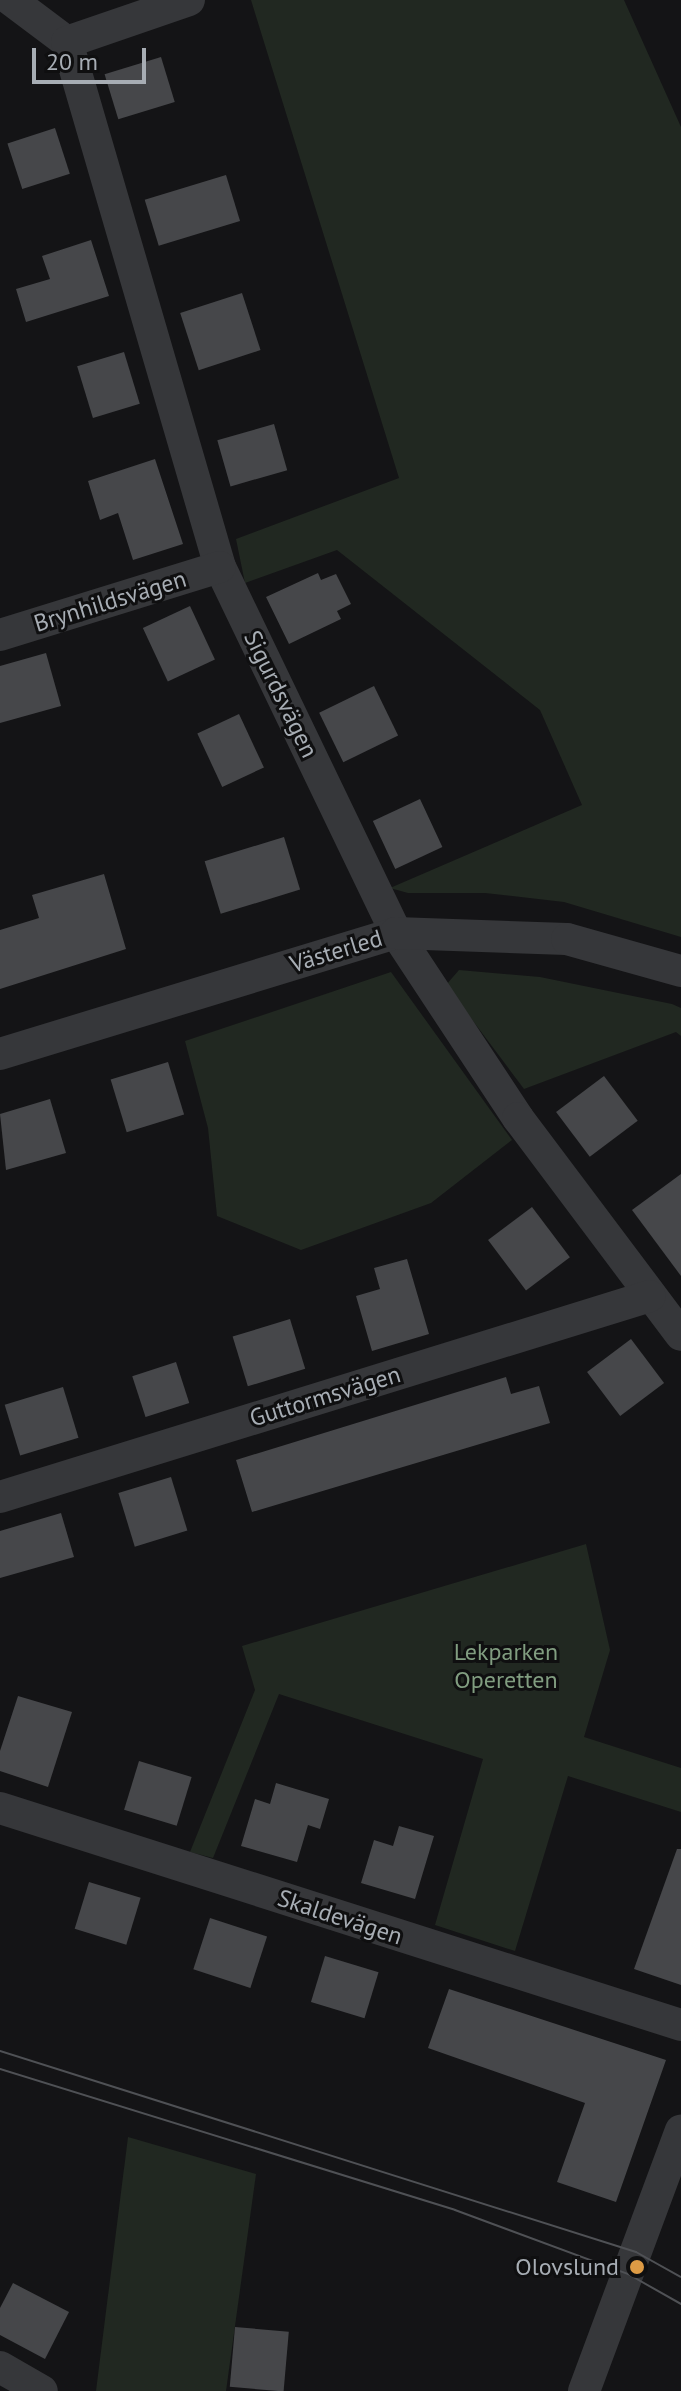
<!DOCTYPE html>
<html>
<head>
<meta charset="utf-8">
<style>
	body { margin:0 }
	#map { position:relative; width:681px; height:2391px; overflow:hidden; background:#141416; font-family:"PT Sans",sans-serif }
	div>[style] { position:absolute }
	.green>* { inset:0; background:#212821 }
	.building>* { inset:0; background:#46474a; transform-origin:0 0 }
	.minor>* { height:32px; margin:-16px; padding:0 16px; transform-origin:16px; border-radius:16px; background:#36373a }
	.tram>* { height:2px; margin:-1px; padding:0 1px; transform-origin:1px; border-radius:1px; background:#4f5155 }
	.dots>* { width:22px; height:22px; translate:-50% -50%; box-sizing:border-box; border:4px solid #0f0f10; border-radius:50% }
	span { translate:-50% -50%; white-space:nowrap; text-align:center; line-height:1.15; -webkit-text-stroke:6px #0f0f10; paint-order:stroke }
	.street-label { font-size:24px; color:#a7adb4 }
	.park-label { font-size:24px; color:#819d80 }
	.poi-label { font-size:24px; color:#a7adb4 }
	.right { translate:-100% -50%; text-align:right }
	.scale { position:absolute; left:32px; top:48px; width:114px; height:36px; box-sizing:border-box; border:4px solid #a7adb4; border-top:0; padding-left:10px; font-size:24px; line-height:28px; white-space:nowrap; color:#a7adb4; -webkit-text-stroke:6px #0f0f10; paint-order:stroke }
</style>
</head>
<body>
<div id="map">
	<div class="green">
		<div style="clip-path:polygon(251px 0,624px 0,681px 127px,681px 937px,564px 902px,485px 893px,408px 893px,390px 888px,582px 805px,540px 710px,337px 550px,245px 583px,236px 539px,399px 478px)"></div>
		<div style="clip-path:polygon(459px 970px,540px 977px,672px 1004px,681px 1008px,681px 1036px,676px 1032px,524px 1089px,446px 985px)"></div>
		<div style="clip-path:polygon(391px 972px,512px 1140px,431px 1203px,301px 1250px,217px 1216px,208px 1128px,185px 1041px)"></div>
		<div style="clip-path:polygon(586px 1544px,610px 1650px,584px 1737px,681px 1768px,681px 1812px,568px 1776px,515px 1951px,435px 1925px,483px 1759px,279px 1694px,213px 1858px,190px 1852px,255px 1690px,242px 1646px)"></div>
		<div style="clip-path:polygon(128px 2137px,256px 2174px,226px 2391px,96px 2391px)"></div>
	</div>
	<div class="building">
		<div style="left:161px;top:57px;width:47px;height:59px;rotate:73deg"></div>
		<div style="left:55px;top:128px;width:48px;height:50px;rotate:72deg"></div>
		<div style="left:226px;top:175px;width:48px;height:85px;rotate:73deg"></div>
		<div style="clip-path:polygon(91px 240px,109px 296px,26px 322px,16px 289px,50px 279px,42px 256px)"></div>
		<div style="left:242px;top:293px;width:60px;height:65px;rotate:72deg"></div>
		<div style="left:124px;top:352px;width:54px;height:49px;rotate:73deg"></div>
		<div style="left:274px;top:424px;width:48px;height:59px;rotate:74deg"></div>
		<div style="clip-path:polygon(155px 459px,183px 544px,133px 560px,118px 513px,100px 520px,88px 481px)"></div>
		<div style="clip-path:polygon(318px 573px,321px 580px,336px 574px,351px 604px,337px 611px,341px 619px,289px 644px,266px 597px)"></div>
		<div style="left:190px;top:606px;width:59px;height:52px;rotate:65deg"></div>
		<div style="clip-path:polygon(46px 653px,61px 706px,0 723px,0 666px)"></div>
		<div style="left:374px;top:686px;width:55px;height:61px;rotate:64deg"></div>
		<div style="left:239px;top:714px;width:59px;height:46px;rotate:65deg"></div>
		<div style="left:420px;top:799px;width:53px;height:52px;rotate:65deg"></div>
		<div style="left:284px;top:837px;width:55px;height:83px;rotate:73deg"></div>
		<div style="clip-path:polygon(104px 874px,126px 949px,0 989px,0 930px,39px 918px,32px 895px)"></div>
		<div style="left:168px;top:1062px;width:55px;height:60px;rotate:73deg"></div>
		<div style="left:604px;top:1076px;width:56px;height:60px;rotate:53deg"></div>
		<div style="clip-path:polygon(50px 1099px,66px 1153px,6px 1170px,0 1114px)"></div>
		<div style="clip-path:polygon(681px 1174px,681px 1276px,632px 1210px)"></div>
		<div style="left:532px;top:1207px;width:63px;height:55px;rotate:53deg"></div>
		<div style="clip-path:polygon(407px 1259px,429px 1334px,372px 1351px,356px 1296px,380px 1289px,374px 1268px)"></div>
		<div style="left:290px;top:1319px;width:52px;height:60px;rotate:73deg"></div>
		<div style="left:631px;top:1339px;width:55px;height:55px;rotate:53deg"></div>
		<div style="left:176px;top:1362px;width:43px;height:46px;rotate:72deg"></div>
		<div style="clip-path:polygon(506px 1377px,511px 1394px,539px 1386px,550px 1423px,252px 1512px,236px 1460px)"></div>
		<div style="left:63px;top:1387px;width:53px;height:61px;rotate:73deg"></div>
		<div style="left:171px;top:1477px;width:56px;height:55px;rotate:73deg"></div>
		<div style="clip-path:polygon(61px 1513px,74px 1557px,0 1578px,0 1531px)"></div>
		<div style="clip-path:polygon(18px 1696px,72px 1712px,48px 1787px,0 1771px,0 1751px)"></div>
		<div style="left:139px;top:1761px;width:55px;height:51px;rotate:17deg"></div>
		<div style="clip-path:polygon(276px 1783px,329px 1799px,320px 1829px,308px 1825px,297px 1862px,241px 1846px,255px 1799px,270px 1804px)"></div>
		<div style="clip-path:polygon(399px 1826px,434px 1836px,415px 1899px,361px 1883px,374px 1840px,393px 1846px)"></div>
		<div style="clip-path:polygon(677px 1849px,681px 1849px,681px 1985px,634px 1969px)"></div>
		<div style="left:89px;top:1882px;width:54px;height:49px;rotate:17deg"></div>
		<div style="left:210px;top:1918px;width:60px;height:54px;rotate:18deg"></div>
		<div style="left:325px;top:1956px;width:56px;height:48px;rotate:17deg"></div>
		<div style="clip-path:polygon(449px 1989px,666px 2060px,616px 2202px,557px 2182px,585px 2103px,428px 2048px)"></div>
		<div style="clip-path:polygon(13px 2283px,69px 2312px,45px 2359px,0 2335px,0 2308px)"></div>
		<div style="left:235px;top:2327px;width:54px;height:60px;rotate:5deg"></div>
	</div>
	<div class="minor">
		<div style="left:11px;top:0;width:70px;rotate:36.9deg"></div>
		<div style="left:67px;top:42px;width:547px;rotate:73.75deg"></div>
		<div style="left:220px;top:567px;width:406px;rotate:64.3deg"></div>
		<div style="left:396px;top:933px;width:222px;rotate:56.6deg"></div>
		<div style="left:518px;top:1118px;width:271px;rotate:53.1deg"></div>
		<div style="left:67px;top:42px;width:129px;rotate:-19deg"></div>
		<div style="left:0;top:635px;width:230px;rotate:-17.2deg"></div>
		<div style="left:0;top:1054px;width:414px;rotate:-17deg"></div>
		<div style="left:396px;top:933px;width:171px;rotate:2deg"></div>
		<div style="left:567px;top:939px;width:118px;rotate:15.7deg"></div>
		<div style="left:0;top:1497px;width:680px;rotate:-17.18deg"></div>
		<div style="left:0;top:1808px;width:715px;rotate:17.67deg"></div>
		<div style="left:0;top:2367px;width:48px;rotate:29.7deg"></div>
		<div style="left:584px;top:2391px;width:278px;rotate:-69.6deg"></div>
	</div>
	<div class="tram">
		<div style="left:0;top:2051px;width:667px;rotate:17.54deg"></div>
		<div style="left:636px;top:2252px;width:51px;rotate:29.1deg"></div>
		<div style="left:0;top:2069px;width:476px;rotate:17.2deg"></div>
		<div style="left:455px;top:2210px;width:184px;rotate:20.3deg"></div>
		<div style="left:628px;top:2274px;width:61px;rotate:29.5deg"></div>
	</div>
	<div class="dots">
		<div style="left:637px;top:2267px;background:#dd9b45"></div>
	</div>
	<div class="street-label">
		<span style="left:110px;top:601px;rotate:-17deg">Brynhildsvägen</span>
		<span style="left:281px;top:694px;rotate:64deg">Sigurdsvägen</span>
		<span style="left:336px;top:951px;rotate:-17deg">Västerled</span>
		<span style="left:325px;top:1396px;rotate:-17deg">Guttormsvägen</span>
		<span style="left:340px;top:1917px;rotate:18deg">Skaldevägen</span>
	</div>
	<div class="park-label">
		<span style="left:506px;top:1666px">Lekparken<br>Operetten</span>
	</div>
	<div class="poi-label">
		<span class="right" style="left:619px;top:2267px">Olovslund</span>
	</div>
	<div class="scale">20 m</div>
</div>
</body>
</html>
